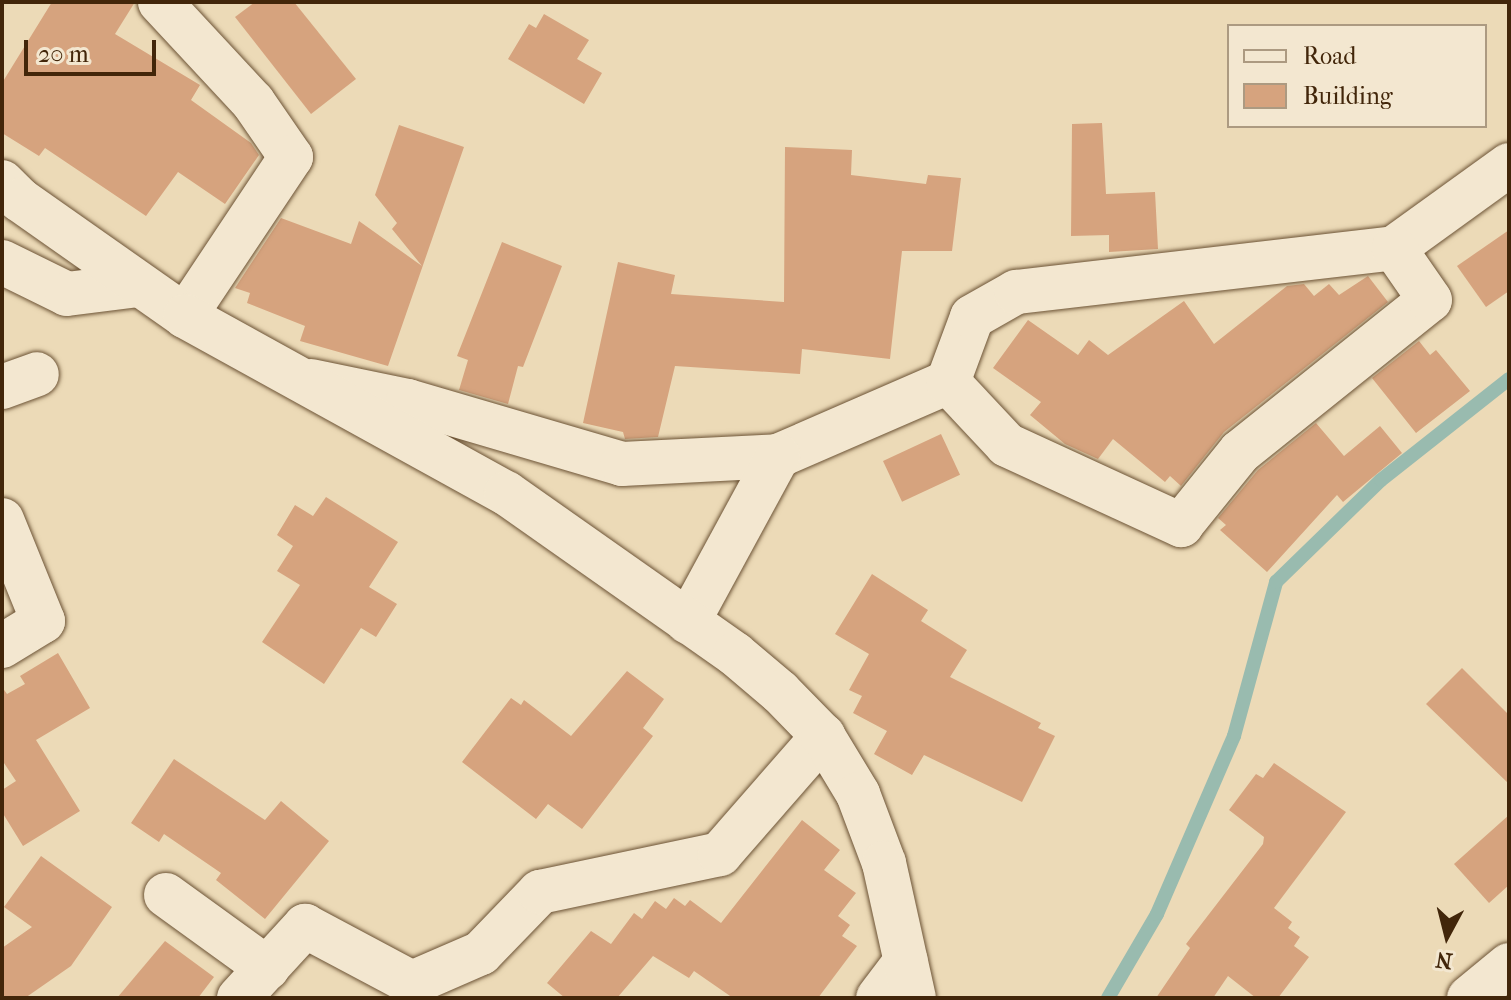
<!DOCTYPE html>
<html>
<head>
<meta charset="utf-8">
<style>
	body { margin:0 }
	#map { position:relative; width:1511px; height:1000px; overflow:hidden; background:#ecdab7; font-family:"IM FELL French Canon",serif }
	div>[style] { position:absolute }
	.stream>* { height:14px; margin:-7px; padding:0 7px; transform-origin:7px; border-radius:7px; background:#99bbaf }
	.building>* { inset:0; background:#d6a37e; transform-origin:0 0 }
	.roads { filter:drop-shadow(0 0 2px #6c5335) drop-shadow(0 0 2px #6c5335) }
	.minor>* { height:44px; margin:-22px; padding:0 22px; transform-origin:22px; border-radius:22px; background:#f3e7d0 }
	.tertiary>* { height:44px; margin:-22px; padding:0 22px; transform-origin:22px; border-radius:22px; background:#f3e7d0 }
	span { translate:-50% -50%; white-space:nowrap; text-align:center; line-height:1.15; -webkit-text-stroke:7px #f3e7d0; paint-order:stroke }
	.frame { position:absolute; inset:0; border:4px solid #42260a; pointer-events:none }
	.legend { position:absolute; left:1227px; top:24px; width:260px; height:104px; box-sizing:border-box; background:#f3e7d0; border:2px solid #ac9a81; margin:0; padding:10px 14px; list-style:none; font-size:24px; color:#42260a }
	.legend li { display:flex; align-items:center; gap:16px; height:40px }
	.legend b { width:40px; border:2px solid #ac9a81 }
	.north { position:absolute; left:1407px; top:896px; width:80px; height:80px; -webkit-text-stroke:6px #f3e7d0; paint-order:stroke; rotate:187deg; font-size:22px; font-weight:700; line-height:32px; text-align:center; color:#42260a }
	.north::after { content:''; display:block; margin:auto; width:28px; height:36px; background:#42260a; clip-path:polygon(50% 0,100% 100%,50% 72%,0 100%) }
	.scale { position:absolute; left:24px; top:40px; width:132px; height:36px; box-sizing:border-box; border:4px solid #42260a; border-top:0; padding-left:10px; font-size:24px; line-height:28px; white-space:nowrap; color:#42260a; -webkit-text-stroke:6px #f3e7d0; paint-order:stroke }
</style>
</head>
<body>
<div id="map">
	<div class="stream">
		<div style="left:1108px;top:998px;width:97px;rotate:-59.7deg"></div>
		<div style="left:1157px;top:914px;width:194px;rotate:-66.6deg"></div>
		<div style="left:1234px;top:736px;width:160px;rotate:-74.7deg"></div>
		<div style="left:1276px;top:582px;width:146px;rotate:-44.2deg"></div>
		<div style="left:1381px;top:480px;width:163px;rotate:-38.3deg"></div>
	</div>
	<div class="building">
		<div style="clip-path:polygon(52px 2px,135px 2px,115px 34px,200px 85px,191px 100px,251px 143px,259px 155px,225px 204px,178px 172px,146px 216px,45px 148px,39px 156px,2px 133px,2px 83px)"></div>
		<div style="clip-path:polygon(255px 2px,294px 2px,356px 79px,311px 114px,235px 17px)"></div>
		<div style="clip-path:polygon(544px 14px,589px 40px,577px 59px,602px 73px,584px 104px,508px 59px,529px 24px,536px 28px)"></div>
		<div style="clip-path:polygon(1102px 123px,1106px 194px,1155px 192px,1158px 249px,1109px 252px,1109px 235px,1071px 236px,1072px 124px)"></div>
		<div style="clip-path:polygon(399px 125px,464px 147px,388px 366px,300px 341px,305px 326px,247px 303px,250px 293px,235px 288px,281px 218px,351px 244px,359px 221px,422px 266px,392px 229px,397px 223px,375px 195px)"></div>
		<div style="clip-path:polygon(785px 147px,852px 150px,851px 175px,926px 184px,928px 175px,961px 178px,952px 251px,902px 251px,890px 359px,802px 349px,800px 374px,675px 366px,658px 437px,625px 439px,623px 432px,583px 423px,618px 262px,675px 275px,671px 294px,784px 302px)"></div>
		<div style="clip-path:polygon(1509px 230px,1509px 291px,1486px 307px,1457px 266px)"></div>
		<div style="clip-path:polygon(502px 242px,562px 266px,523px 367px,518px 366px,508px 404px,459px 390px,468px 360px,457px 356px)"></div>
		<div style="clip-path:polygon(1368px 276px,1388px 302px,1224px 432px,1181px 486px,1170px 476px,1165px 482px,1113px 439px,1098px 459px,1065px 444px,1030px 415px,1041px 402px,993px 368px,1028px 320px,1078px 355px,1089px 340px,1108px 355px,1184px 301px,1214px 344px,1287px 286px,1304px 284px,1314px 296px,1329px 284px,1339px 295px)"></div>
		<div style="clip-path:polygon(1419px 341px,1430px 355px,1436px 350px,1470px 391px,1416px 433px,1372px 378px)"></div>
		<div style="clip-path:polygon(1316px 423px,1344px 456px,1380px 426px,1402px 453px,1343px 502px,1337px 495px,1267px 572px,1220px 530px,1226px 525px,1218px 518px,1258px 470px)"></div>
		<div style="left:941px;top:434px;width:45px;height:64px;rotate:65deg"></div>
		<div style="clip-path:polygon(326px 497px,398px 542px,369px 587px,397px 604px,376px 637px,361px 628px,324px 684px,262px 642px,300px 585px,277px 571px,293px 546px,277px 535px,295px 505px,313px 516px)"></div>
		<div style="clip-path:polygon(872px 574px,928px 610px,921px 621px,967px 650px,950px 677px,1041px 723px,1038px 728px,1055px 736px,1022px 802px,924px 755px,912px 775px,874px 754px,887px 731px,853px 713px,862px 696px,849px 690px,869px 654px,835px 634px)"></div>
		<div style="clip-path:polygon(58px 653px,90px 708px,36px 740px,80px 811px,23px 846px,2px 812px,2px 790px,16px 781px,2px 760px,2px 687px,7px 694px,25px 684px,20px 676px)"></div>
		<div style="clip-path:polygon(1462px 668px,1509px 715px,1509px 784px,1426px 704px)"></div>
		<div style="clip-path:polygon(627px 671px,664px 699px,643px 728px,653px 736px,582px 829px,548px 804px,536px 819px,462px 762px,511px 698px,521px 705px,524px 700px,571px 736px)"></div>
		<div style="clip-path:polygon(174px 759px,265px 820px,281px 801px,329px 841px,265px 919px,216px 880px,221px 873px,164px 834px,159px 842px,131px 823px)"></div>
		<div style="clip-path:polygon(1274px 763px,1346px 812px,1274px 908px,1292px 922px,1288px 928px,1300px 937px,1294px 946px,1309px 957px,1278px 998px,1256px 998px,1228px 976px,1213px 998px,1156px 998px,1190px 948px,1186px 944px,1263px 844px,1264px 837px,1229px 810px,1256px 774px,1263px 778px)"></div>
		<div style="clip-path:polygon(1509px 815px,1509px 885px,1489px 903px,1454px 864px)"></div>
		<div style="clip-path:polygon(802px 820px,840px 850px,824px 870px,856px 893px,838px 916px,850px 925px,842px 936px,857px 946px,818px 998px,733px 998px,694px 971px,689px 978px,653px 956px,617px 998px,565px 998px,547px 983px,591px 931px,611px 944px,634px 913px,642px 919px,655px 901px,666px 909px,674px 898px,685px 906px,690px 900px,721px 923px)"></div>
		<div style="clip-path:polygon(41px 856px,112px 907px,71px 966px,25px 998px,2px 998px,2px 948px,32px 927px,4px 907px)"></div>
		<div style="clip-path:polygon(165px 941px,214px 977px,198px 998px,117px 998px)"></div>
	</div>
	<div class="roads">
		<div class="minor">
			<div style="left:160px;top:2px;width:137px;rotate:47.1deg"></div>
			<div style="left:253px;top:102px;width:67px;rotate:55.4deg"></div>
			<div style="left:291px;top:157px;width:191px;rotate:123.7deg"></div>
			<div style="left:2px;top:262px;width:72px;rotate:26.2deg"></div>
			<div style="left:67px;top:294px;width:72px;rotate:-7.2deg"></div>
			<div style="left:311px;top:381px;width:99px;rotate:11.7deg"></div>
			<div style="left:408px;top:401px;width:223px;rotate:16.4deg"></div>
			<div style="left:622px;top:464px;width:156px;rotate:-2.9deg"></div>
			<div style="left:778px;top:456px;width:185px;rotate:-23.5deg"></div>
			<div style="left:948px;top:382px;width:69px;rotate:-69.7deg"></div>
			<div style="left:972px;top:317px;width:51px;rotate:-29.6deg"></div>
			<div style="left:1016px;top:292px;width:381px;rotate:-6.6deg"></div>
			<div style="left:1394px;top:248px;width:142px;rotate:-35.8deg"></div>
			<div style="left:948px;top:382px;width:86px;rotate:46.9deg"></div>
			<div style="left:1007px;top:445px;width:192px;rotate:24.7deg"></div>
			<div style="left:1181px;top:525px;width:94px;rotate:-51.1deg"></div>
			<div style="left:1240px;top:452px;width:243px;rotate:-38.7deg"></div>
			<div style="left:1430px;top:300px;width:63px;rotate:-124.7deg"></div>
			<div style="left:2px;top:387px;width:37px;rotate:-20deg"></div>
			<div style="left:2px;top:520px;width:109px;rotate:67.9deg"></div>
			<div style="left:43px;top:621px;width:48px;rotate:148.6deg"></div>
			<div style="left:688px;top:622px;width:189px;rotate:-61.5deg"></div>
			<div style="left:166px;top:895px;width:125px;rotate:35.9deg"></div>
			<div style="left:239px;top:998px;width:98px;rotate:-47.5deg"></div>
			<div style="left:305px;top:926px;width:121px;rotate:28deg"></div>
			<div style="left:412px;top:983px;width:75px;rotate:-23.5deg"></div>
			<div style="left:481px;top:953px;width:85px;rotate:-46deg"></div>
			<div style="left:540px;top:892px;width:184px;rotate:-11.9deg"></div>
			<div style="left:720px;top:854px;width:157px;rotate:-48.9deg"></div>
			<div style="left:878px;top:998px;width:46px;rotate:-52.9deg"></div>
			<div style="left:1469px;top:998px;width:52px;rotate:-39.5deg"></div>
		</div>
		<div class="tertiary">
			<div style="left:2px;top:182px;width:25px;rotate:45deg"></div>
			<div style="left:20px;top:200px;width:202px;rotate:35.1deg"></div>
			<div style="left:185px;top:316px;width:367px;rotate:28.9deg"></div>
			<div style="left:506px;top:493px;width:280px;rotate:35.1deg"></div>
			<div style="left:735px;top:654px;width:59px;rotate:40.2deg"></div>
			<div style="left:780px;top:692px;width:62px;rotate:45.7deg"></div>
			<div style="left:823px;top:736px;width:68px;rotate:58.9deg"></div>
			<div style="left:858px;top:794px;width:74px;rotate:69.4deg"></div>
			<div style="left:884px;top:863px;width:138px;rotate:77.5deg"></div>
		</div>
	</div>
	<div class="frame"></div>
	<ul class="legend">
	<li><b style="height:10px;background:#f3e7d0"></b>Road</li>
	<li><b style="height:22px;background:#d6a37e"></b>Building</li>
	</ul>
	<div class="north">N</div>
	<div class="scale">20 m</div>
</div>
</body>
</html>
